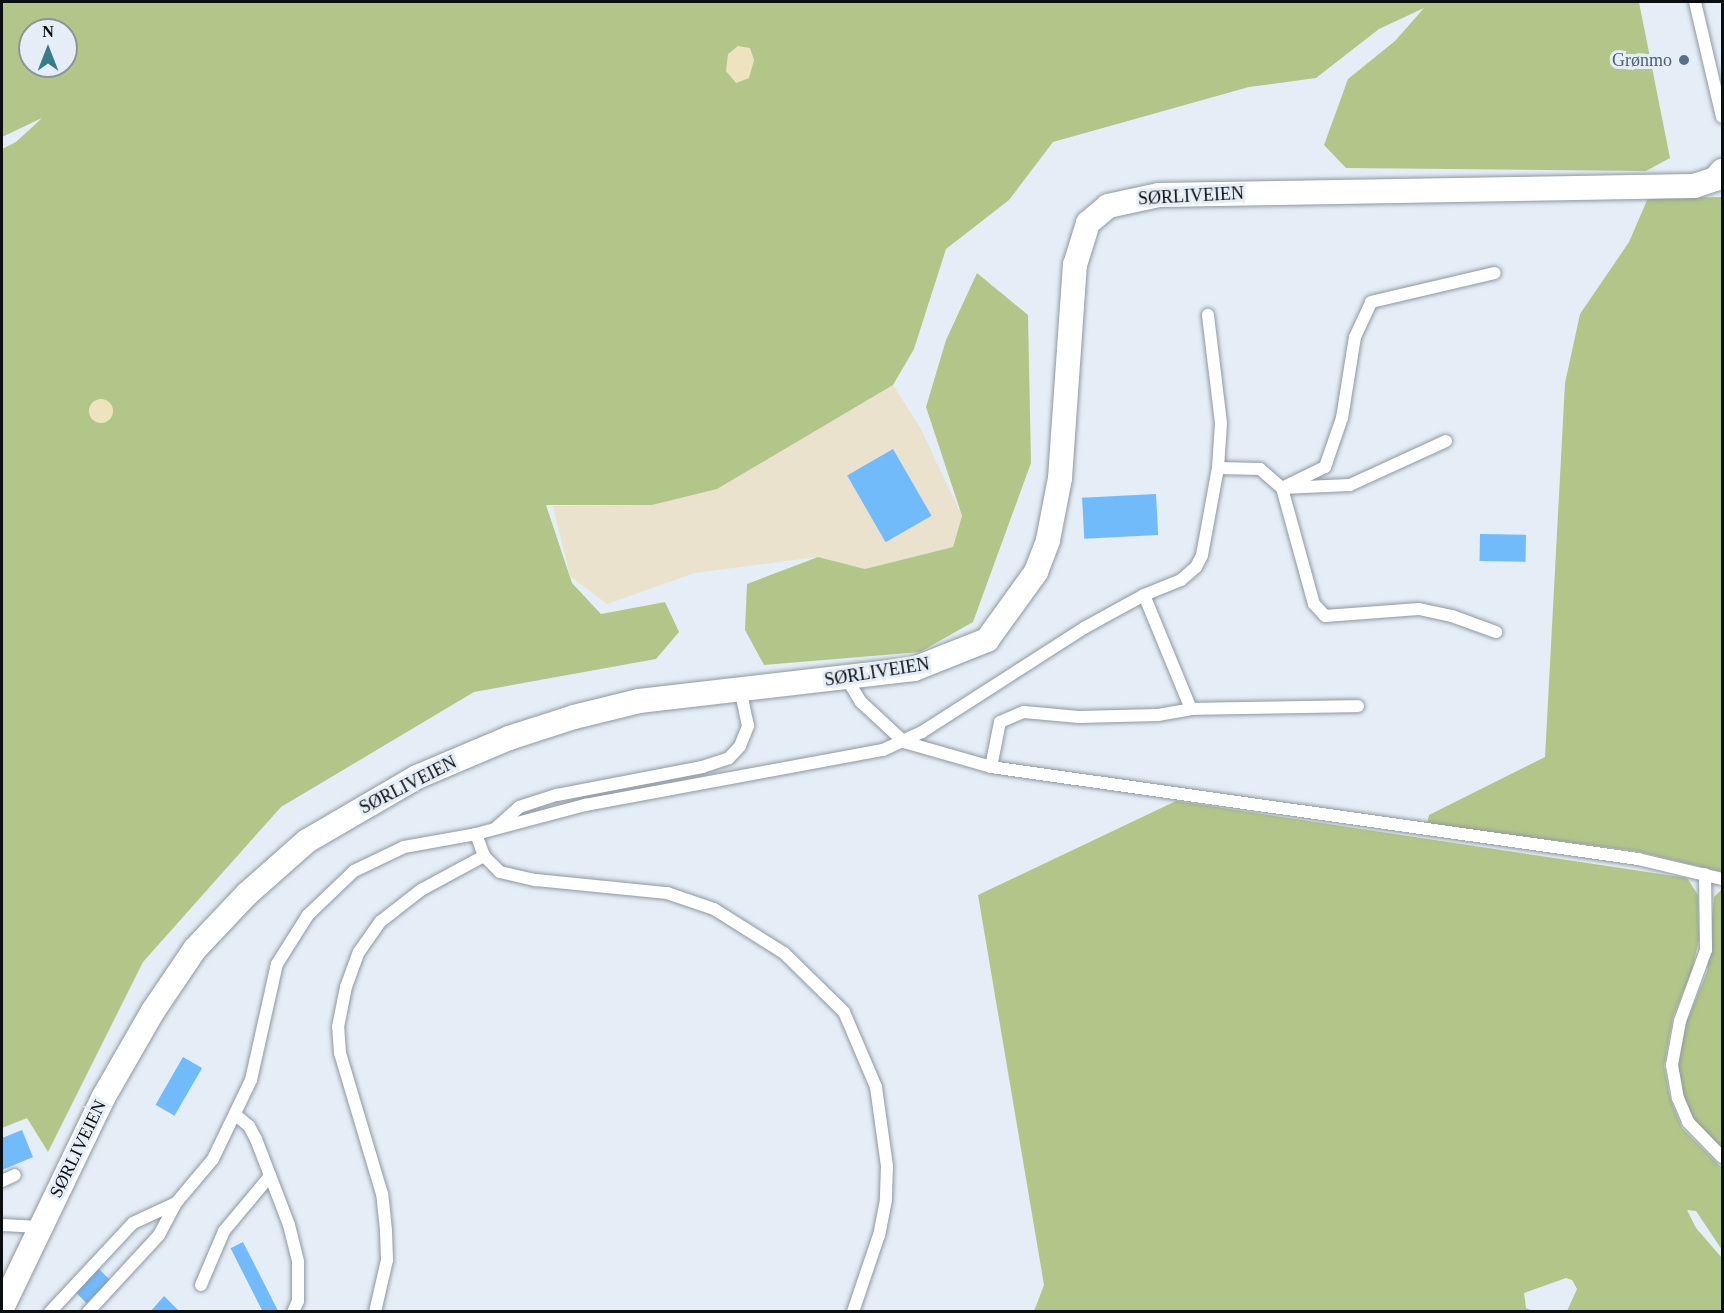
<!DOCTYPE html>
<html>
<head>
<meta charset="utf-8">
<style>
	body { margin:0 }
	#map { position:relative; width:1724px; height:1313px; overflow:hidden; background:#e5eef7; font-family:"Times New Roman",serif }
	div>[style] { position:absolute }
	.industrial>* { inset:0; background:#ebe2cd }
	.green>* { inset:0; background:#b3c689 }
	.sand>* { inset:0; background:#ede3be }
	.round { border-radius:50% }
	.building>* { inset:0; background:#71bbfb; transform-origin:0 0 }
	.roads { filter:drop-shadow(0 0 2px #8f98a0) drop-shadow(0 0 2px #8f98a0) }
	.lane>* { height:12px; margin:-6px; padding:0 6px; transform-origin:6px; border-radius:6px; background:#fff }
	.street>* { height:24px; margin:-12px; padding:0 12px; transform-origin:12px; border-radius:12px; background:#fff }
	.dots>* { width:16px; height:16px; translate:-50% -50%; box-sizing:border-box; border:3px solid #e5eef7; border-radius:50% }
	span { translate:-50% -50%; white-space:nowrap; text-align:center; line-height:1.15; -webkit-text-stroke:6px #e5eef7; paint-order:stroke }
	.service-label { font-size:18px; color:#4e5e75 }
	.right { translate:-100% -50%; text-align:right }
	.street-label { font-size:18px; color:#0b0e11 }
	.frame { position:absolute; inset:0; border:3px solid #0b0e11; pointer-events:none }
	.north { position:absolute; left:18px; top:18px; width:60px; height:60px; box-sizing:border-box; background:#e5eef7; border:2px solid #8e949b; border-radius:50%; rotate:0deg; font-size:16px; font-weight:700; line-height:24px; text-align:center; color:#0b0e11 }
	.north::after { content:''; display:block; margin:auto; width:21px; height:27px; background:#377d89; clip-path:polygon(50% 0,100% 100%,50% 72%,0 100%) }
</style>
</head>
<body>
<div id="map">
	<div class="industrial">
		<div style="clip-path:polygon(893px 385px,921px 429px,962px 516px,953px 547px,865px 569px,818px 557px,695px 573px,607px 604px,570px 576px,553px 506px,652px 505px,717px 489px)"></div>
	</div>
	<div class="green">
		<div style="clip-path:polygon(evenodd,2px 2px,1639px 2px,1670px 158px,1646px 171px,1346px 168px,1324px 145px,1348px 79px,1395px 41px,1424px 8px,1379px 29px,1316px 78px,1249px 87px,1053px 142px,1009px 200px,946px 249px,914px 349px,893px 385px,717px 489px,652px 505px,546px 505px,572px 583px,601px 614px,665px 602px,679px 632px,656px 659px,474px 692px,281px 807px,143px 962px,48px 1152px,27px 1118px,2px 1128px,2px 149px,16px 142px,42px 118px,2px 137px,2px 2px,30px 30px,66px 30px,66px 66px,30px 66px,30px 30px)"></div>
		<div style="clip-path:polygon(1722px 197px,1722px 872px,1636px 851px,1427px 824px,1429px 815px,1545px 757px,1565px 383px,1580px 314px,1629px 242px,1648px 198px)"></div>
		<div style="clip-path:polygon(977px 273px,1028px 315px,1031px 463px,973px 622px,920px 652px,764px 665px,745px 630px,747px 584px,818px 557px,865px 569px,953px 547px,962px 516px,926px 407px,946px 340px)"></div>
		<div style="clip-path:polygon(1176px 801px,1687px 878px,1698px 895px,1699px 940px,1692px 970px,1673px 1017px,1664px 1066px,1670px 1098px,1682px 1128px,1722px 1168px,1722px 1250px,1696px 1211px,1687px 1210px,1696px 1228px,1722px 1258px,1722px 1311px,1567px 1311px,1577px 1289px,1572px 1280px,1566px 1278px,1524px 1293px,1526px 1308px,1533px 1311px,1034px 1311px,1044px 1285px,978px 895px)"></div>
		<div style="clip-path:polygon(1722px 889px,1722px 1151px,1696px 1125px,1683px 1096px,1677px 1066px,1687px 1021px,1707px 972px,1714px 897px)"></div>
	</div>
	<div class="sand">
		<div style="clip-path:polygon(738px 46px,750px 48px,754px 60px,749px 78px,736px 83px,726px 71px,728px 54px)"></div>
		<div class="round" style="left:89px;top:399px;width:24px;height:24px"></div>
	</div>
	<div class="building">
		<div style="left:893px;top:449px;width:77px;height:53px;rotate:60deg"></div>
		<div style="left:1156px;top:494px;width:41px;height:74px;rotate:87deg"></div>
		<div style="left:1480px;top:534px;width:46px;height:27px;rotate:1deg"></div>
		<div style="left:183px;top:1057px;width:22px;height:55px;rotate:30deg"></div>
		<div style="clip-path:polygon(22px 1130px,33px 1157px,2px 1170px,2px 1138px)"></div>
		<div style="left:243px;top:1242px;width:79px;height:14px;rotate:63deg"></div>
		<div style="left:98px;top:1268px;width:17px;height:33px;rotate:45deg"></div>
		<div style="clip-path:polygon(164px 1296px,180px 1312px,150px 1312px)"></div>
	</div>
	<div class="roads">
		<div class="lane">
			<div style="left:1695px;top:2px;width:118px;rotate:76.8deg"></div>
			<div style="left:1446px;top:441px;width:106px;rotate:155.4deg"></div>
			<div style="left:1350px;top:485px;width:68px;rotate:177.5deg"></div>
			<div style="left:1282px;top:488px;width:120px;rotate:74.6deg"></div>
			<div style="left:1314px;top:604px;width:16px;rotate:47deg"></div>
			<div style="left:1325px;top:616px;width:94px;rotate:-4.3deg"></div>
			<div style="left:1419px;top:609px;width:34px;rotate:12deg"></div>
			<div style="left:1452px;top:616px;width:47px;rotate:20deg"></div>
			<div style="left:1218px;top:468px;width:42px;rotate:1.4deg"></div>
			<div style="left:1260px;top:469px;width:29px;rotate:41deg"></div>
			<div style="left:1282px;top:488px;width:48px;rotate:-26deg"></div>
			<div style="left:1325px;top:467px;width:52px;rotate:-70.9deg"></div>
			<div style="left:1342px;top:418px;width:82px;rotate:-80.9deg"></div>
			<div style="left:1355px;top:337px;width:38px;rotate:-65deg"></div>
			<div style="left:1371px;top:302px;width:127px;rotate:-13.2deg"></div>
			<div style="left:1144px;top:595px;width:123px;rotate:67.6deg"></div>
			<div style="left:847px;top:679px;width:27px;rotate:59deg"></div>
			<div style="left:861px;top:702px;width:59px;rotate:42.9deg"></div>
			<div style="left:904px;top:742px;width:91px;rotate:16deg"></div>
			<div style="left:991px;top:767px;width:654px;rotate:8.09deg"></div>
			<div style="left:1638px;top:859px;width:86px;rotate:13.4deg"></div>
			<div style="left:991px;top:767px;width:46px;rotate:-78.7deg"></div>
			<div style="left:1000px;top:722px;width:26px;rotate:-23deg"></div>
			<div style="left:1024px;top:712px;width:55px;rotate:5.2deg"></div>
			<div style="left:1079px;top:717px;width:79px;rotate:-1.5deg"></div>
			<div style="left:1158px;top:715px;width:34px;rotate:-10deg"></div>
			<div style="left:1191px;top:709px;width:167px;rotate:-1deg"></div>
			<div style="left:497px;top:827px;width:30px;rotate:-42deg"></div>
			<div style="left:519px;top:807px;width:40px;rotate:-18deg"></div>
			<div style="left:557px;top:795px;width:148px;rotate:-10.9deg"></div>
			<div style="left:702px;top:767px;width:28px;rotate:-18deg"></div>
			<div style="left:729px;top:758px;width:16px;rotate:-47deg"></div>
			<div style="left:740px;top:746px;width:22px;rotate:-68deg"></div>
			<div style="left:748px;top:726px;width:39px;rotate:-102deg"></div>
			<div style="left:476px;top:834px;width:23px;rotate:70deg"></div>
			<div style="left:484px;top:856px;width:23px;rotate:45deg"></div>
			<div style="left:500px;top:872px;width:37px;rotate:13deg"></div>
			<div style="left:536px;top:880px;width:132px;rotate:5.7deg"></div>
			<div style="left:667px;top:893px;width:50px;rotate:18.8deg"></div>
			<div style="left:714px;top:909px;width:83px;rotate:32.2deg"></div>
			<div style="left:784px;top:953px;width:84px;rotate:44.5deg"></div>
			<div style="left:844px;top:1012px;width:82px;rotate:66.9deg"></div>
			<div style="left:876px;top:1087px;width:80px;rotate:82.1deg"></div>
			<div style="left:887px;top:1166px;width:34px;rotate:92deg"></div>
			<div style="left:886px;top:1200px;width:36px;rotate:101deg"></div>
			<div style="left:879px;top:1235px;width:81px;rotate:108.7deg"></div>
			<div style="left:1705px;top:874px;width:76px;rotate:89.2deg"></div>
			<div style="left:1706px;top:950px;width:76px;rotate:110.1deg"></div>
			<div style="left:1680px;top:1021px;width:45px;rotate:100.3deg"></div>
			<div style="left:1672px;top:1065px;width:34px;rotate:80deg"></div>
			<div style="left:1678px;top:1098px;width:26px;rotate:67deg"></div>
			<div style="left:1688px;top:1122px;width:49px;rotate:45.8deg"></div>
			<div style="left:237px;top:1116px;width:16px;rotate:40deg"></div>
			<div style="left:249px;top:1126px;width:15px;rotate:62deg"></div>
			<div style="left:256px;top:1139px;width:92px;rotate:69deg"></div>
			<div style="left:289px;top:1225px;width:38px;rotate:76deg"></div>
			<div style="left:298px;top:1262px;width:39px;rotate:90deg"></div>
			<div style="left:298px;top:1301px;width:12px;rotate:114deg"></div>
			<div style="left:2px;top:1181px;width:14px;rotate:-25deg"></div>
			<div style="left:2px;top:1225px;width:38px;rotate:3deg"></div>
			<div style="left:201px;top:1285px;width:59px;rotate:-66.9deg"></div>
			<div style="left:224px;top:1231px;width:72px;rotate:-50.1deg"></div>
			<div style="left:50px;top:1312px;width:122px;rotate:-47deg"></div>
			<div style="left:133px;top:1223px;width:47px;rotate:-24.9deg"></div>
			<div style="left:176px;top:1203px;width:57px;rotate:-49.9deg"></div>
			<div style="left:213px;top:1159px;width:88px;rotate:-64.3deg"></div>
			<div style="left:251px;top:1080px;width:119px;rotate:-77.4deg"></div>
			<div style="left:277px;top:964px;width:58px;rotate:-57.7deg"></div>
			<div style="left:308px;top:915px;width:64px;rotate:-43.7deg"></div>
			<div style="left:354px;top:871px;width:55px;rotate:-25.6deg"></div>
			<div style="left:404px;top:847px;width:73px;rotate:-10.2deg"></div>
			<div style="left:476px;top:834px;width:113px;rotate:-14.9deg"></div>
			<div style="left:585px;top:805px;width:303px;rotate:-10.5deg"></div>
			<div style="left:883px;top:750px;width:43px;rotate:-24.8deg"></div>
			<div style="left:922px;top:732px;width:193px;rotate:-32.7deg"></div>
			<div style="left:1084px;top:628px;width:68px;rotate:-28.8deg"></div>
			<div style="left:1144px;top:595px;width:40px;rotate:-22deg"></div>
			<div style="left:1181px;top:580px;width:20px;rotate:-41deg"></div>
			<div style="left:1196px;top:567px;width:13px;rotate:-63deg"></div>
			<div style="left:1202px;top:555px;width:88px;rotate:-79.6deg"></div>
			<div style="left:1218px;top:468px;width:45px;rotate:-86.2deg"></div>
			<div style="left:1221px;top:423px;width:109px;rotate:-96.9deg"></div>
			<div style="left:88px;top:1312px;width:105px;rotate:-47.3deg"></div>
			<div style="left:159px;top:1235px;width:36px;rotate:-62deg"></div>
			<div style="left:375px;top:1312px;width:53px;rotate:-77deg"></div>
			<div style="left:387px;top:1260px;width:30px;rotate:-92deg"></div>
			<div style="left:386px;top:1230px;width:36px;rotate:-96deg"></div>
			<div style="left:382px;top:1194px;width:147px;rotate:-106.6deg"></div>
			<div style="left:340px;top:1053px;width:26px;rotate:-94deg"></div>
			<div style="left:338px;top:1027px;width:41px;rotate:-78.7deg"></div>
			<div style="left:346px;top:987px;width:37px;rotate:-70deg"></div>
			<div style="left:359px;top:952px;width:37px;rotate:-55deg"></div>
			<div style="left:380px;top:922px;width:52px;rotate:-38deg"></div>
			<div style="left:421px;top:890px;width:72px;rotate:-28.4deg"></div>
		</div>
		<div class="street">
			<div style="left:2px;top:1308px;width:233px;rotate:-64.3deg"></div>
			<div style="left:103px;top:1098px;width:100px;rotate:-60.1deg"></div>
			<div style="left:153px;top:1011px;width:75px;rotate:-55.9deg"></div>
			<div style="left:195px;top:949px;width:76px;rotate:-46.6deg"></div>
			<div style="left:247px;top:894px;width:80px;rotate:-41.5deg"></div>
			<div style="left:307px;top:841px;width:127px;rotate:-30.2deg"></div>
			<div style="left:417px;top:777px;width:100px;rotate:-23deg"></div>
			<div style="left:509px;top:738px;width:68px;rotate:-17.9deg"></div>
			<div style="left:574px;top:717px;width:67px;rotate:-13.8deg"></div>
			<div style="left:639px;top:701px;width:277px;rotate:-6.6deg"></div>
			<div style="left:914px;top:669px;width:79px;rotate:-21.7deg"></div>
			<div style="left:987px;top:640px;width:84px;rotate:-54.2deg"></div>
			<div style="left:1036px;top:572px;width:34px;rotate:-69deg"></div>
			<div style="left:1048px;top:540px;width:63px;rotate:-79deg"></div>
			<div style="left:1060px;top:478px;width:214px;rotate:-86deg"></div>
			<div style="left:1075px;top:265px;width:44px;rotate:-72.8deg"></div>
			<div style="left:1088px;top:223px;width:26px;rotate:-40deg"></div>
			<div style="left:1108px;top:206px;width:52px;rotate:-12.2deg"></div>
			<div style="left:1159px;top:195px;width:535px;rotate:-0.96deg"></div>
			<div style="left:1694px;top:186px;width:22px;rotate:-18deg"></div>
			<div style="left:1715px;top:179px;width:11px;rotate:-49deg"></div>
		</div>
	</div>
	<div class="dots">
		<div style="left:1684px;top:60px;background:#5c6f8a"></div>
	</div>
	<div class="service-label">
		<span class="right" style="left:1672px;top:60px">Grønmo</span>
	</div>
	<div class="street-label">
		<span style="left:1191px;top:196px;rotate:-3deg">SØRLIVEIEN</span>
		<span style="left:877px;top:672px;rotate:-9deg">SØRLIVEIEN</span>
		<span style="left:408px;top:785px;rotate:-27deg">SØRLIVEIEN</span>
		<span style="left:78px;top:1149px;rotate:-64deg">SØRLIVEIEN</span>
	</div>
	<div class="frame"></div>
	<div class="north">N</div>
</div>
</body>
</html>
